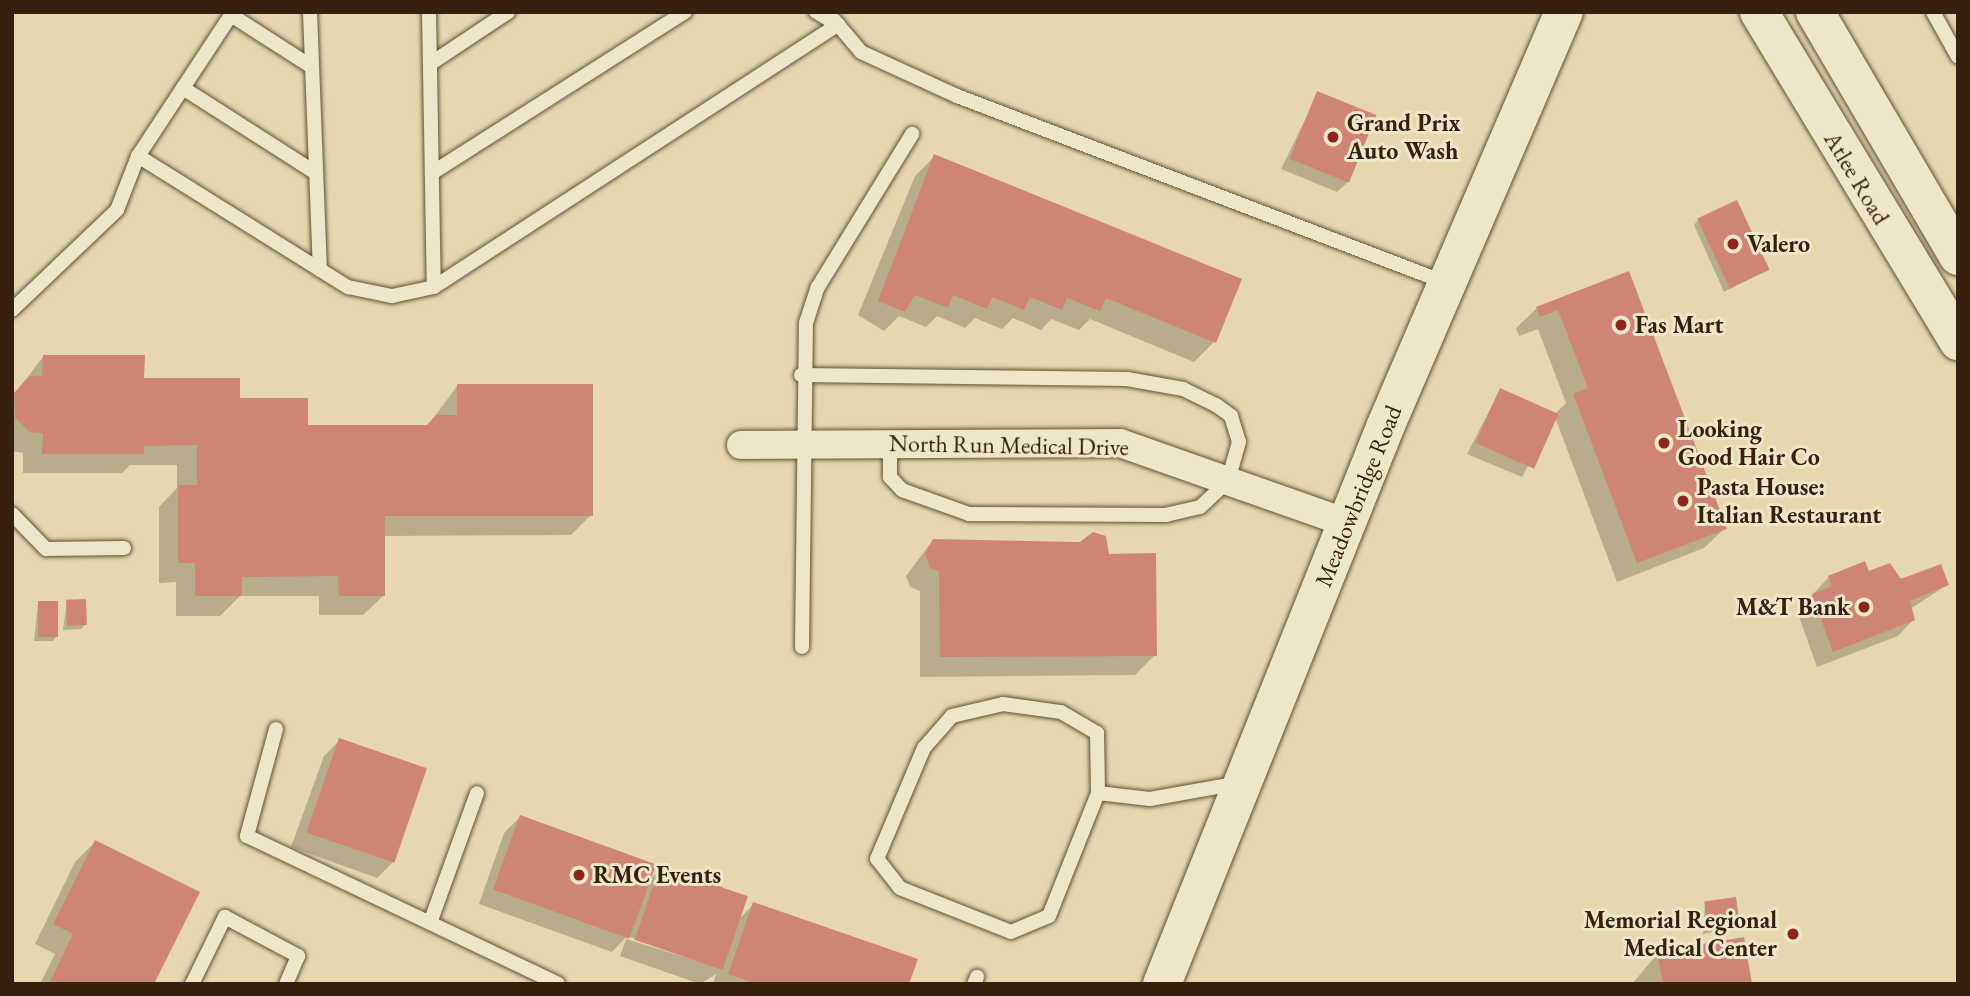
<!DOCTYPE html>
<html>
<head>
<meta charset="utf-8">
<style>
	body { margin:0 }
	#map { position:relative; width:1970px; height:996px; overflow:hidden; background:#e5d8af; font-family:"EB Garamond",serif }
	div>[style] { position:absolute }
	.shadow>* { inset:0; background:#0003 }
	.building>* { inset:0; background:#d08574; transform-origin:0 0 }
	.roads { filter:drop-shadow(0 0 2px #624f38) drop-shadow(0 0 2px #624f38) }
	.lane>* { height:14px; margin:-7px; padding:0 7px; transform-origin:7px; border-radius:7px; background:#eee6cb }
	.street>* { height:28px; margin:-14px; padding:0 14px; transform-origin:14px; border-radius:14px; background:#eee6cb }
	.secondary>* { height:38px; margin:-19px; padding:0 19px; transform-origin:19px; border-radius:19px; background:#eee6cb }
	.dots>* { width:19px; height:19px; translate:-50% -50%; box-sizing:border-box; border:4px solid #eee6cb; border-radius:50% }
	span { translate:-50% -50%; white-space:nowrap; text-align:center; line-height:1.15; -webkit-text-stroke:6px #eee6cb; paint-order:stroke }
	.poi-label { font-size:24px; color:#362110; font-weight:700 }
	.left { translate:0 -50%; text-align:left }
	.right { translate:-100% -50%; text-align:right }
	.street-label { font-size:24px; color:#362110 }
	.frame { position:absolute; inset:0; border:14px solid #362110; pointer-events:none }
</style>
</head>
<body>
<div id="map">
	<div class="shadow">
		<div style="clip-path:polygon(1318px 93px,1348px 182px,1337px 192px,1281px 169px)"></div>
		<div style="clip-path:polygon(935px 156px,1214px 342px,1194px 362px,1090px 319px,1079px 330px,1051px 319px,1041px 330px,1013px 318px,1002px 329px,975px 318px,965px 328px,937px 316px,926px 327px,899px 316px,884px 331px,858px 315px,915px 176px)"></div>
		<div style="clip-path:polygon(1698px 220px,1767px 269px,1724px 292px,1694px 225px)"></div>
		<div style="clip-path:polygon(1628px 273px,1725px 528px,1704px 548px,1617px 582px,1555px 417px,1522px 477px,1467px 454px,1500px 390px,1555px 414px,1566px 403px,1538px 329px,1519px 336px,1516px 328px,1537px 308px)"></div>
		<div style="clip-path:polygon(43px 357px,238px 400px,307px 427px,427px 427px,457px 386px,591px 515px,571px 535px,384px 536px,384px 595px,363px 615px,319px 615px,319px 596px,240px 596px,220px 616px,176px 616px,176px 582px,159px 583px,159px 507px,177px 488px,177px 465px,130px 465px,122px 473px,23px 473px,23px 453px,12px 451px,12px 397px)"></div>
		<div style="clip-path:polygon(933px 540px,1108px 555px,1155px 655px,1135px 675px,920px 677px,920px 591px,910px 587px,906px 576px)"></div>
		<div style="clip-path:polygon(1867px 573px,1947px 585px,1910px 609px,1913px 620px,1898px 636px,1817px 667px,1797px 611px,1829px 577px)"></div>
		<div style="clip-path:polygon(67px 602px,86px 624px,81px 629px,63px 630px)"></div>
		<div style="clip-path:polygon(38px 603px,57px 636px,53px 641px,34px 641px)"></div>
		<div style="clip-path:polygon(340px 740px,393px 862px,377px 878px,291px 847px,324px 756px)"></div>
		<div style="clip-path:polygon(520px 817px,647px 882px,661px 868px,738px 920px,754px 904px,907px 984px,713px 984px,716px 974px,700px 984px,620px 956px,626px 939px,714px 966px,627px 936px,612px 952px,479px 904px,504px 833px)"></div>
		<div style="clip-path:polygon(95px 842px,152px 984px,40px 984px,55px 954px,35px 944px,75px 862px)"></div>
		<div style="clip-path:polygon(1705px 903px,1738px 926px,1703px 934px)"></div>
		<div style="clip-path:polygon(1658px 953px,1750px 984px,1632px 984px)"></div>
	</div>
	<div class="building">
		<div style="left:1317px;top:91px;width:64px;height:73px;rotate:22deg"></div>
		<div style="clip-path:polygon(934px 154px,1242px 279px,1216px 343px,1106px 298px,1100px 311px,1067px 298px,1062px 310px,1030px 297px,1024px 310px,992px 297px,987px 309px,953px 295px,948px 308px,915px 295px,905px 312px,878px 301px)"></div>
		<div style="left:1737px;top:200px;width:77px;height:44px;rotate:65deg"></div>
		<div style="clip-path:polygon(1629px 271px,1727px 529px,1637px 563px,1573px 394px,1588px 388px,1558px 310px,1540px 317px,1536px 307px)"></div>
		<div style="clip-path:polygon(43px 355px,145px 355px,144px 378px,240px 378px,240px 398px,308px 398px,308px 425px,427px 425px,436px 415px,457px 415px,457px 384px,593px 384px,593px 516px,385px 516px,385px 596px,339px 596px,338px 576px,242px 577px,242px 596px,195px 596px,195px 563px,178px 563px,178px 485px,197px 485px,197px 445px,144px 446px,144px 454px,42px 454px,43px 433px,30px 432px,15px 417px,14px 393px,30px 376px,42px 376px)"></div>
		<div style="left:1500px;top:388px;width:64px;height:60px;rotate:24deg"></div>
		<div style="clip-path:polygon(1093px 532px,1106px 536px,1109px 554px,1156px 553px,1157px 656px,940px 657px,939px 571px,930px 568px,925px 554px,933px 539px,1080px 542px)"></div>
		<div style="clip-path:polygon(1865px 561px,1869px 571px,1890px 563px,1901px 579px,1941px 564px,1949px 585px,1910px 601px,1915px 620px,1833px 652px,1812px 594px,1832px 586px,1828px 576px)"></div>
		<div style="left:86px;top:599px;width:26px;height:20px;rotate:88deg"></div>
		<div style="left:38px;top:601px;width:20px;height:36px"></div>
		<div style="left:339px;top:738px;width:93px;height:100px;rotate:19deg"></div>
		<div style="left:520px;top:815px;width:145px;height:79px;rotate:20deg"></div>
		<div style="clip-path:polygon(95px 840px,200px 892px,154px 984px,49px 984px,73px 934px,53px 924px)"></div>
		<div style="left:660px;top:866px;width:93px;height:78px;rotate:19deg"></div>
		<div style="left:1736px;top:897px;width:29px;height:32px;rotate:82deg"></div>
		<div style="clip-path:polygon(753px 902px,918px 959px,909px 984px,757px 984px,728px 974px)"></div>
		<div style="clip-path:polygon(1744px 937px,1752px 984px,1663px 984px,1657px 952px)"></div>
	</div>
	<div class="roads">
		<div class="lane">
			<div style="left:233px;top:12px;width:173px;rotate:123.4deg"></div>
			<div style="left:138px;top:156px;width:248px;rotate:32deg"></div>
			<div style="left:348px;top:287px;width:45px;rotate:11.6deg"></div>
			<div style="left:392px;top:296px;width:43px;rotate:-12.1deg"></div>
			<div style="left:434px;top:287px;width:482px;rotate:-33deg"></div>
			<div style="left:838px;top:25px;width:26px;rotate:-149deg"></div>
			<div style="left:310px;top:12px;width:258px;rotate:87.8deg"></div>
			<div style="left:429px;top:12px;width:275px;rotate:89deg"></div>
			<div style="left:1933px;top:12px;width:51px;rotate:60.9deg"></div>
			<div style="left:231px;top:15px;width:96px;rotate:32.7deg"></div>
			<div style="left:834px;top:20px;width:42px;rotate:49.8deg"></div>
			<div style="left:861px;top:52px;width:106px;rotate:24.6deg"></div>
			<div style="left:957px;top:96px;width:521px;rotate:20.9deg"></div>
			<div style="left:430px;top:64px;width:94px;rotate:-33.7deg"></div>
			<div style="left:183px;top:88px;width:158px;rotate:32.6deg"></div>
			<div style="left:432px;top:173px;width:300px;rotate:-32.5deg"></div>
			<div style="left:12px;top:310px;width:145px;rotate:-43.6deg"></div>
			<div style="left:117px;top:210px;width:58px;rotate:-68.7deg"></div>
			<div style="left:801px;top:375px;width:326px;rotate:0.7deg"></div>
			<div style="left:1127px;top:379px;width:57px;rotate:10.1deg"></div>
			<div style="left:1183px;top:389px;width:37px;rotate:26deg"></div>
			<div style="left:1216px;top:405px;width:19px;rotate:36deg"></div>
			<div style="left:1231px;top:416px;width:27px;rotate:73deg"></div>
			<div style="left:1239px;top:442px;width:41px;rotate:105.8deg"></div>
			<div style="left:1228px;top:481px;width:38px;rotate:137deg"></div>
			<div style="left:1200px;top:507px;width:35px;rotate:167deg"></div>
			<div style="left:1166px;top:515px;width:197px;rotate:-179.7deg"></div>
			<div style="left:969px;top:514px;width:71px;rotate:-160.3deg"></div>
			<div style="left:902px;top:490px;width:18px;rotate:-133deg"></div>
			<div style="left:890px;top:477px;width:33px;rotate:-90deg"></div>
			<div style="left:12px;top:514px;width:49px;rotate:45.8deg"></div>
			<div style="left:46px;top:549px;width:78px;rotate:-0.7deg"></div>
			<div style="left:802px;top:647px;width:324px;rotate:-89.3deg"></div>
			<div style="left:806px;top:323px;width:38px;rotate:-72deg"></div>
			<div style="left:818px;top:287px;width:180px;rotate:-58.4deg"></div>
			<div style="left:276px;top:729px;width:111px;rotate:105.2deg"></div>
			<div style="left:247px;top:836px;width:344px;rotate:25.4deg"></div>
			<div style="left:1098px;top:793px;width:132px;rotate:111.7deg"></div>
			<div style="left:1049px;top:916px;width:41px;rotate:157.2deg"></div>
			<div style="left:1011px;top:932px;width:119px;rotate:-158.4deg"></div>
			<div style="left:900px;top:888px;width:37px;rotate:-128deg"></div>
			<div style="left:877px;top:859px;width:121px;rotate:-67.1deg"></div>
			<div style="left:924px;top:748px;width:43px;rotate:-48.8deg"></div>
			<div style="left:952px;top:716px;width:52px;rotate:-13.2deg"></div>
			<div style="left:1003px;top:704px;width:59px;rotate:7.9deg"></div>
			<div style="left:1061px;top:712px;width:42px;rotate:30.3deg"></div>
			<div style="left:1097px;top:733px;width:60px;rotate:89deg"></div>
			<div style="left:1098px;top:793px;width:52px;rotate:6.6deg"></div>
			<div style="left:1150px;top:799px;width:90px;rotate:-10.2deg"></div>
			<div style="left:430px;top:923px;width:138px;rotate:-70.1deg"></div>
			<div style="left:192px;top:984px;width:75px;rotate:-63.8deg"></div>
			<div style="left:225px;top:917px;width:83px;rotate:28.1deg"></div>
			<div style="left:298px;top:956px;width:30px;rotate:113deg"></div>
			<div style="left:974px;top:984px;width:8px;rotate:-67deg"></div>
		</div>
		<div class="street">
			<div style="left:741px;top:445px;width:379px;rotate:-0.3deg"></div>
			<div style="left:1120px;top:443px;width:241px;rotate:19.4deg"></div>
		</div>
		<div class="secondary">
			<div style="left:1759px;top:12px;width:385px;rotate:58.8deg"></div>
			<div style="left:1815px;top:12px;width:283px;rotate:59.6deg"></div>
			<div style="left:1162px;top:984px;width:602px;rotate:-68.16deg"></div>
			<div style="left:1386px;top:425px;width:450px;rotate:-66.7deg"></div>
		</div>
	</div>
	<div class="dots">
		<div style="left:1333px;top:137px;background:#8f2418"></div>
		<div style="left:1733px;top:244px;background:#8f2418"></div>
		<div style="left:1621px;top:325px;background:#8f2418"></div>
		<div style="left:1664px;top:443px;background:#8f2418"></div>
		<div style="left:1683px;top:501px;background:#8f2418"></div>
		<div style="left:1864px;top:607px;background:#8f2418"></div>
		<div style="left:579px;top:875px;background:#8f2418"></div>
		<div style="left:1793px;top:934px;background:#8f2418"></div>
	</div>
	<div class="poi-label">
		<span class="left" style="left:1347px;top:137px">Grand Prix<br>Auto Wash</span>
		<span class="left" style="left:1747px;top:244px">Valero</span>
		<span class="left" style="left:1635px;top:325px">Fas Mart</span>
		<span class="left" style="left:1678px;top:443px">Looking<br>Good Hair Co</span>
		<span class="left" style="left:1697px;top:501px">Pasta House:<br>Italian Restaurant</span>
		<span class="right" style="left:1850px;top:607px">M&amp;T Bank</span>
		<span class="left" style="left:593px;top:875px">RMC Events</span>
		<span class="right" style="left:1777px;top:934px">Memorial Regional<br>Medical Center</span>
	</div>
	<div class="street-label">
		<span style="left:1857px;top:178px;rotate:59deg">Atlee Road</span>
		<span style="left:1009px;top:445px;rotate:1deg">North Run Medical Drive</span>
		<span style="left:1358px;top:496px;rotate:-68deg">Meadowbridge Road</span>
	</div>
	<div class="frame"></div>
</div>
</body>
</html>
